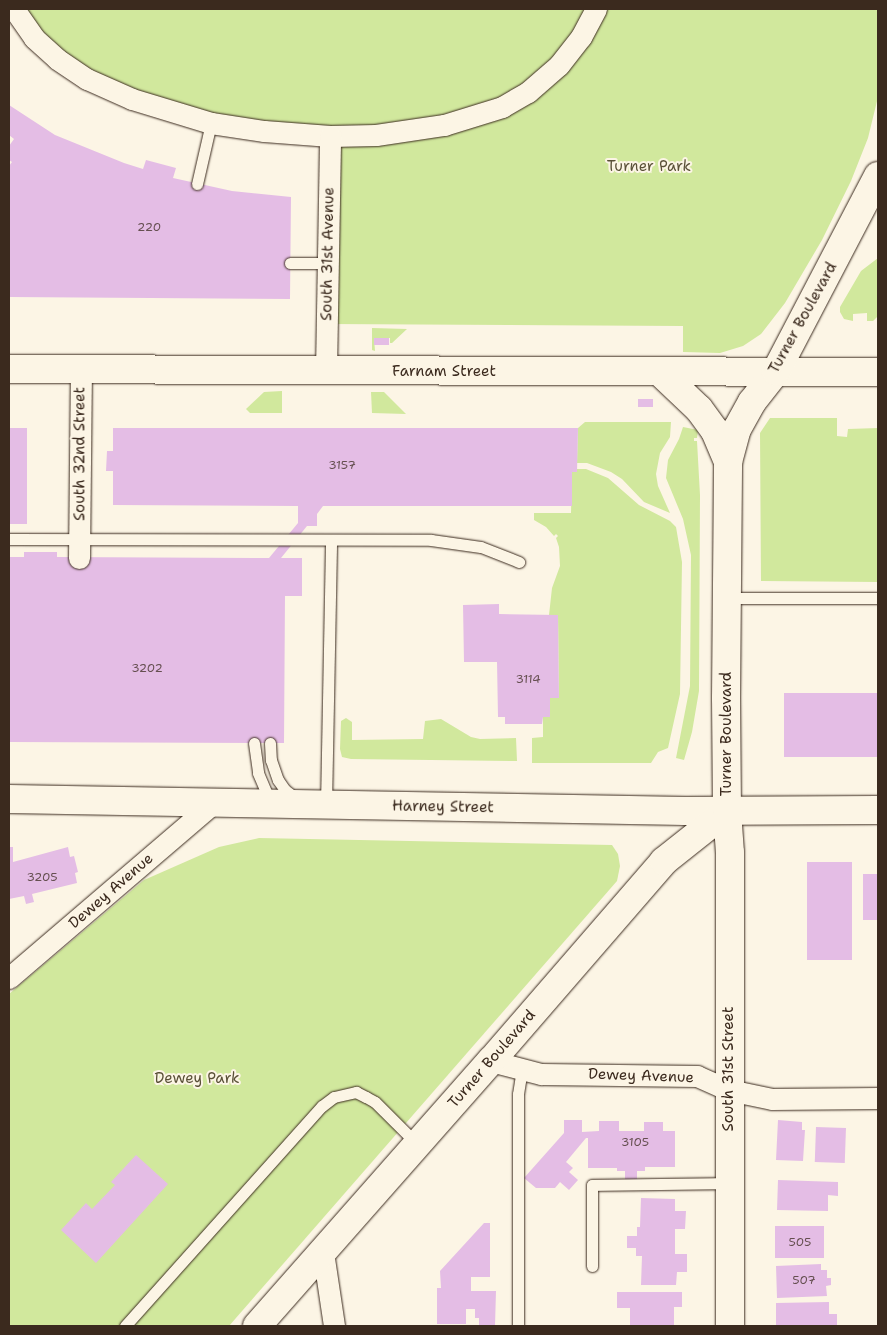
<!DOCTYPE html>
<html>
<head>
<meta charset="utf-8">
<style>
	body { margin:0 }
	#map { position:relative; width:887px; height:1335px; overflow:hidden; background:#fcf5e5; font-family:"Shantell Sans",sans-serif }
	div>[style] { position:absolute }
	.green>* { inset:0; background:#d1e89d }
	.building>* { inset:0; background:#e4bde5; transform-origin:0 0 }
	.roads { filter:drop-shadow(0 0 1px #3b2a1e) drop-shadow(0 0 1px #3b2a1e) }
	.lane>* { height:11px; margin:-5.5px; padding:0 5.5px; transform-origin:5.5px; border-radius:5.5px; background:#fcf5e5 }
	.street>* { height:21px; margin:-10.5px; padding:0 10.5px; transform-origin:10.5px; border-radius:10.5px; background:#fcf5e5 }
	.secondary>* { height:28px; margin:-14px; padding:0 14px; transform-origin:14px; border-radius:14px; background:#fcf5e5 }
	span { translate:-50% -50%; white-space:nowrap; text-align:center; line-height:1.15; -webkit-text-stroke:4px #fcf5e5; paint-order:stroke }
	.number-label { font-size:12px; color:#654f50 }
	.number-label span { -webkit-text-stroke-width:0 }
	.park-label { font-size:15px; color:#595037 }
	.street-label { font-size:15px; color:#3b2a1e }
	.frame { position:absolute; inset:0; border:10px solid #3b2a1e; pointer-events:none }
</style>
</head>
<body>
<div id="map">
	<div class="green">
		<div style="clip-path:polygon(14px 9px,878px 9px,878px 97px,868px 138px,851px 181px,822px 240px,785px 303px,761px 334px,743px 346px,720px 353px,683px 352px,683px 326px,327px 324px,329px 136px,294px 134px,108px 90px)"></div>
		<div style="clip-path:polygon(878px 258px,878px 316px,873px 321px,867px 321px,867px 313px,853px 314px,853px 321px,844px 319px,840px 312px,840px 307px,861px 271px)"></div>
		<div style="clip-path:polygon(372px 328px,407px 329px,392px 343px,390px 343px,390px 338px,374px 338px,375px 351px,372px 350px)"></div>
		<div style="clip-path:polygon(282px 391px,282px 413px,250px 413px,246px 409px,264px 392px)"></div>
		<div style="clip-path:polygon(371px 392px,384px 392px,406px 414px,372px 413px)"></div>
		<div style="clip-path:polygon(770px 418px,837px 418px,837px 436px,847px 437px,848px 429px,878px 428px,878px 582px,761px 581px,760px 433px)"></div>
		<div style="clip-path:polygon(585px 422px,671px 422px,670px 437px,660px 453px,656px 474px,658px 486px,670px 513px,644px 502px,622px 479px,611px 472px,587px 463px,577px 463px,578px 428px)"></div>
		<div style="clip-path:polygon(683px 427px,698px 430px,697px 438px,694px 438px,694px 441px,697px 441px,700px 495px,699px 691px,692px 732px,684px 760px,676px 758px,690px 686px,691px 555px,683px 519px,666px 478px,668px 460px,679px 439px)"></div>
		<div style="clip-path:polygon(577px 469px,586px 469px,608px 478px,639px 505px,670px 521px,676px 527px,682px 562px,680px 694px,668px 748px,658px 752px,651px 763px,532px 763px,532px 738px,543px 737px,543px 717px,550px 717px,550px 698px,559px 698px,558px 615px,549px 615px,552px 588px,560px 566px,559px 547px,556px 538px,558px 536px,556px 534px,554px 536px,546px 527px,534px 520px,534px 513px,571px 513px,572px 472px)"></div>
		<div style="clip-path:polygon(346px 718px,352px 722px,352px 740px,423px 739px,425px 721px,441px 719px,471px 737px,480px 739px,516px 738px,517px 761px,351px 759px,342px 757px,340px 749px,341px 721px)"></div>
		<div style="clip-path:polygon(259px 838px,612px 845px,618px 854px,620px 866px,617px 881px,229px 1326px,9px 1326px,9px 994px,144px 880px,219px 847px)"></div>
	</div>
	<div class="building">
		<div style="clip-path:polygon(9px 105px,55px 135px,124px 163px,143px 169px,146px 160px,176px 168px,173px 178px,232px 191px,291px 197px,290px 299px,9px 297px,9px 166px,12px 162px,9px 160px,9px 146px,14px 139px,9px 135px)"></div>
		<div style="left:374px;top:338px;width:15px;height:7px"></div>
		<div style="left:638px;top:399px;width:15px;height:8px"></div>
		<div style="left:9px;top:428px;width:18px;height:96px"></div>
		<div style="clip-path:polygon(113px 428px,578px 428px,577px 472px,572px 472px,572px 506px,323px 506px,317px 514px,317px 526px,307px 526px,281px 558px,302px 558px,302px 596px,285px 596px,284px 743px,9px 742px,9px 557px,24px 557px,24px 552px,57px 552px,57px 557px,269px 558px,298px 523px,298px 506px,113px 505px,113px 471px,106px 471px,107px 451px,113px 451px)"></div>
		<div style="clip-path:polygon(499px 604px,499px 614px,558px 615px,559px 698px,550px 698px,550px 717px,543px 717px,542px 724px,505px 724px,505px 717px,498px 717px,497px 662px,464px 662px,463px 605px)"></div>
		<div style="left:878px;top:693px;width:64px;height:94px;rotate:90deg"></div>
		<div style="clip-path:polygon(9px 847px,13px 847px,13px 862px,68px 847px,70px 857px,74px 856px,78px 872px,75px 873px,77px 883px,32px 894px,34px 902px,26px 904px,24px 896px,9px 899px)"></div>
		<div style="left:807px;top:862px;width:45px;height:98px"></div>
		<div style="left:863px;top:874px;width:15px;height:46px"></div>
		<div style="clip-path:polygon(564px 1120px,582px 1120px,582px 1132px,599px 1131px,599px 1121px,619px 1121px,619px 1131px,644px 1131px,644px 1122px,663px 1122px,663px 1131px,675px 1131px,675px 1167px,645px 1167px,645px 1171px,637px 1171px,637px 1180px,625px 1180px,625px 1171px,617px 1171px,617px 1168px,588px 1168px,588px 1138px,586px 1138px,566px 1162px,573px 1168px,569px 1172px,578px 1180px,569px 1190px,560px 1182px,555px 1188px,536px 1188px,524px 1178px,564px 1133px)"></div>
		<div style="clip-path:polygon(778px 1120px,802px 1122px,802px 1130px,805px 1130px,803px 1161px,776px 1160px)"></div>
		<div style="left:816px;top:1127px;width:30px;height:35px;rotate:2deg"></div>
		<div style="clip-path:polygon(136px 1155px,168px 1184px,96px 1263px,61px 1230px,86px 1203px,92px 1209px,115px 1185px,111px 1182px)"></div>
		<div style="clip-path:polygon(778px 1180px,838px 1182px,838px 1196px,828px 1195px,828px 1211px,777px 1210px)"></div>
		<div style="clip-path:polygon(641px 1198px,675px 1199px,675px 1211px,686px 1211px,685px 1229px,675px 1229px,675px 1254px,687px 1254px,687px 1272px,677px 1272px,676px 1285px,641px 1285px,642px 1256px,636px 1256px,636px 1248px,627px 1248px,627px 1236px,637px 1236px,637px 1227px,640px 1227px)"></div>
		<div style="clip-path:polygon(484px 1223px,490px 1223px,490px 1277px,471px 1277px,471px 1291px,496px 1291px,495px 1326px,479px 1326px,479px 1318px,475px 1318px,475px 1309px,466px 1309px,466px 1324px,437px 1324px,437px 1288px,441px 1288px,440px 1271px)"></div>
		<div style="left:824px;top:1226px;width:32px;height:49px;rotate:90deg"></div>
		<div style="clip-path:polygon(821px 1264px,821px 1270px,827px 1270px,827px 1278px,831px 1278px,831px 1285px,826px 1286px,827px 1296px,777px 1298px,776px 1266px)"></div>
		<div style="clip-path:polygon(617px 1292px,682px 1292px,682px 1307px,674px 1307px,674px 1326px,630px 1326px,630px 1308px,617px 1308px)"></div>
		<div style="clip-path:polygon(829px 1302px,829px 1314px,837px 1314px,837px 1326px,776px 1326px,776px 1303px)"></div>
	</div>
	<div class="roads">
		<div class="lane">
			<div style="left:197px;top:184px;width:63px;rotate:-77.1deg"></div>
			<div style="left:290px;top:263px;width:38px"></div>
			<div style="left:9px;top:539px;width:422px;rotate:0.1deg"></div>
			<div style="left:431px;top:540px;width:50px;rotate:8deg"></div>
			<div style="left:481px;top:547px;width:41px;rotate:21.5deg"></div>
			<div style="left:726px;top:598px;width:152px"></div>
			<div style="left:254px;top:743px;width:30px;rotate:82deg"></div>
			<div style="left:258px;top:773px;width:33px;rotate:67deg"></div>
			<div style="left:270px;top:743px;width:17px;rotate:87deg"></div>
			<div style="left:271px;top:760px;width:21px;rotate:71deg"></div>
			<div style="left:278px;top:780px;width:12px;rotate:55deg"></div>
			<div style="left:285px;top:790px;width:15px;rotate:37deg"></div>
			<div style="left:326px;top:805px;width:265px;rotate:-88.9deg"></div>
			<div style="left:592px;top:1266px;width:81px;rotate:-90deg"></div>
			<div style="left:592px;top:1185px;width:137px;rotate:-0.8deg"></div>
			<div style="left:125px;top:1326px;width:295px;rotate:-48.2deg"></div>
			<div style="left:322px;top:1106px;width:15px;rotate:-37deg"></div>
			<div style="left:334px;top:1097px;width:23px;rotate:-13deg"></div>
			<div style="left:356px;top:1092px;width:11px;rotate:27deg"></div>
			<div style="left:366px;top:1097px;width:10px;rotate:29deg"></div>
			<div style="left:375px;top:1102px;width:59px;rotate:45deg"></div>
			<div style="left:518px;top:1326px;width:232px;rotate:-90deg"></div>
			<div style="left:518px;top:1094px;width:24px;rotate:-81deg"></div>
		</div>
		<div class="street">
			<div style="left:14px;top:9px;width:35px;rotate:55deg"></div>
			<div style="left:34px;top:38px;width:31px;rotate:42deg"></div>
			<div style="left:57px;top:59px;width:36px;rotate:34deg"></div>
			<div style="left:87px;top:79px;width:49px;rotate:24deg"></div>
			<div style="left:132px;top:99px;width:83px;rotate:16.9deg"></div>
			<div style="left:211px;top:123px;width:54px;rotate:8.6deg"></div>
			<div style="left:264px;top:131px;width:66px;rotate:4.3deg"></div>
			<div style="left:330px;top:136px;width:46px;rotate:-1.2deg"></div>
			<div style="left:376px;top:135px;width:69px;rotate:-8.4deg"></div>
			<div style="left:444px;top:125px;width:61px;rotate:-17.2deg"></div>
			<div style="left:502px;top:107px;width:30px;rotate:-30deg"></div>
			<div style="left:528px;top:92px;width:41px;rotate:-41.1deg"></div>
			<div style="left:559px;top:65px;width:36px;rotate:-52deg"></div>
			<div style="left:581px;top:37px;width:32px;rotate:-62deg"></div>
			<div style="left:326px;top:371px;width:235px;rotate:-89deg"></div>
			<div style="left:79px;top:558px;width:189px;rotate:-89.4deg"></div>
			<div style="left:9px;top:978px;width:267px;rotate:-40.6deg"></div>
			<div style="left:491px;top:1061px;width:52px;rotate:14.6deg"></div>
			<div style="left:541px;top:1074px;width:156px;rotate:0.7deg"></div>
			<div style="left:697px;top:1076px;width:35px;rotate:24deg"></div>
			<div style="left:729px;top:1090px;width:44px;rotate:11.8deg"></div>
			<div style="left:772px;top:1099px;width:106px;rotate:-0.5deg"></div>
			<div style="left:323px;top:1252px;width:75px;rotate:81.5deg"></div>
		</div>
		<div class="secondary">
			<div style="left:9px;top:369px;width:869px;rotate:0.2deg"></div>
			<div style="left:661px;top:373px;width:52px;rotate:43.5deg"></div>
			<div style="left:699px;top:409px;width:27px;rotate:54deg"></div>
			<div style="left:715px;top:431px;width:34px;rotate:67deg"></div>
			<div style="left:9px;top:799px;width:676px;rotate:1.02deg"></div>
			<div style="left:685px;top:811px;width:193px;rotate:-0.3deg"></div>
			<div style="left:257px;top:1326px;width:354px;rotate:-48.6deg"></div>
			<div style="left:491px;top:1061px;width:264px;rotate:-49.1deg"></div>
			<div style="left:664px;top:861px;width:80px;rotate:-38.4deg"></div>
			<div style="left:730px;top:1326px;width:473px;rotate:-90deg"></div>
			<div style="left:730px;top:853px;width:42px;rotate:-94.1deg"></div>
			<div style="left:727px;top:811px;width:113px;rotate:-90.5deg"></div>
			<div style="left:726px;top:698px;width:236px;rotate:-89.5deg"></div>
			<div style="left:728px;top:462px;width:34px;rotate:-75deg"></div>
			<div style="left:737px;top:429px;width:31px;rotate:-61deg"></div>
			<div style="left:752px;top:402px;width:39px;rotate:-52deg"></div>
			<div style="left:776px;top:371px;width:220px;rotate:-62.4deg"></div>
		</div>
	</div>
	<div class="number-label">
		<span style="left:149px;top:228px">220</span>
		<span style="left:342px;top:466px">3157</span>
		<span style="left:147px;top:669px">3202</span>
		<span style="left:528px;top:680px">3114</span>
		<span style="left:42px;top:878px">3205</span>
		<span style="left:635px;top:1143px">3105</span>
		<span style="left:800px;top:1243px">505</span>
		<span style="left:804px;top:1281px">507</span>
	</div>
	<div class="park-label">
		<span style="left:649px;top:167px">Turner Park</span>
		<span style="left:197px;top:1079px">Dewey Park</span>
	</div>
	<div class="street-label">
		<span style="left:328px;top:254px;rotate:-89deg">South 31st Avenue</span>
		<span style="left:803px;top:318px;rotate:-61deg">Turner Boulevard</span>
		<span style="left:444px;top:372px">Farnam Street</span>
		<span style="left:80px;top:454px;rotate:-90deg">South 32nd Street</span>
		<span style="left:727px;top:734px;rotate:-90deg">Turner Boulevard</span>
		<span style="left:443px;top:807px;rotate:1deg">Harney Street</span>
		<span style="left:111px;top:891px;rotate:-41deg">Dewey Avenue</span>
		<span style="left:492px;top:1059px;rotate:-49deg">Turner Boulevard</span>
		<span style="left:729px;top:1069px;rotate:-90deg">South 31st Street</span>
		<span style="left:641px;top:1076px;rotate:2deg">Dewey Avenue</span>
	</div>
	<div class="frame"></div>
</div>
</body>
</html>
